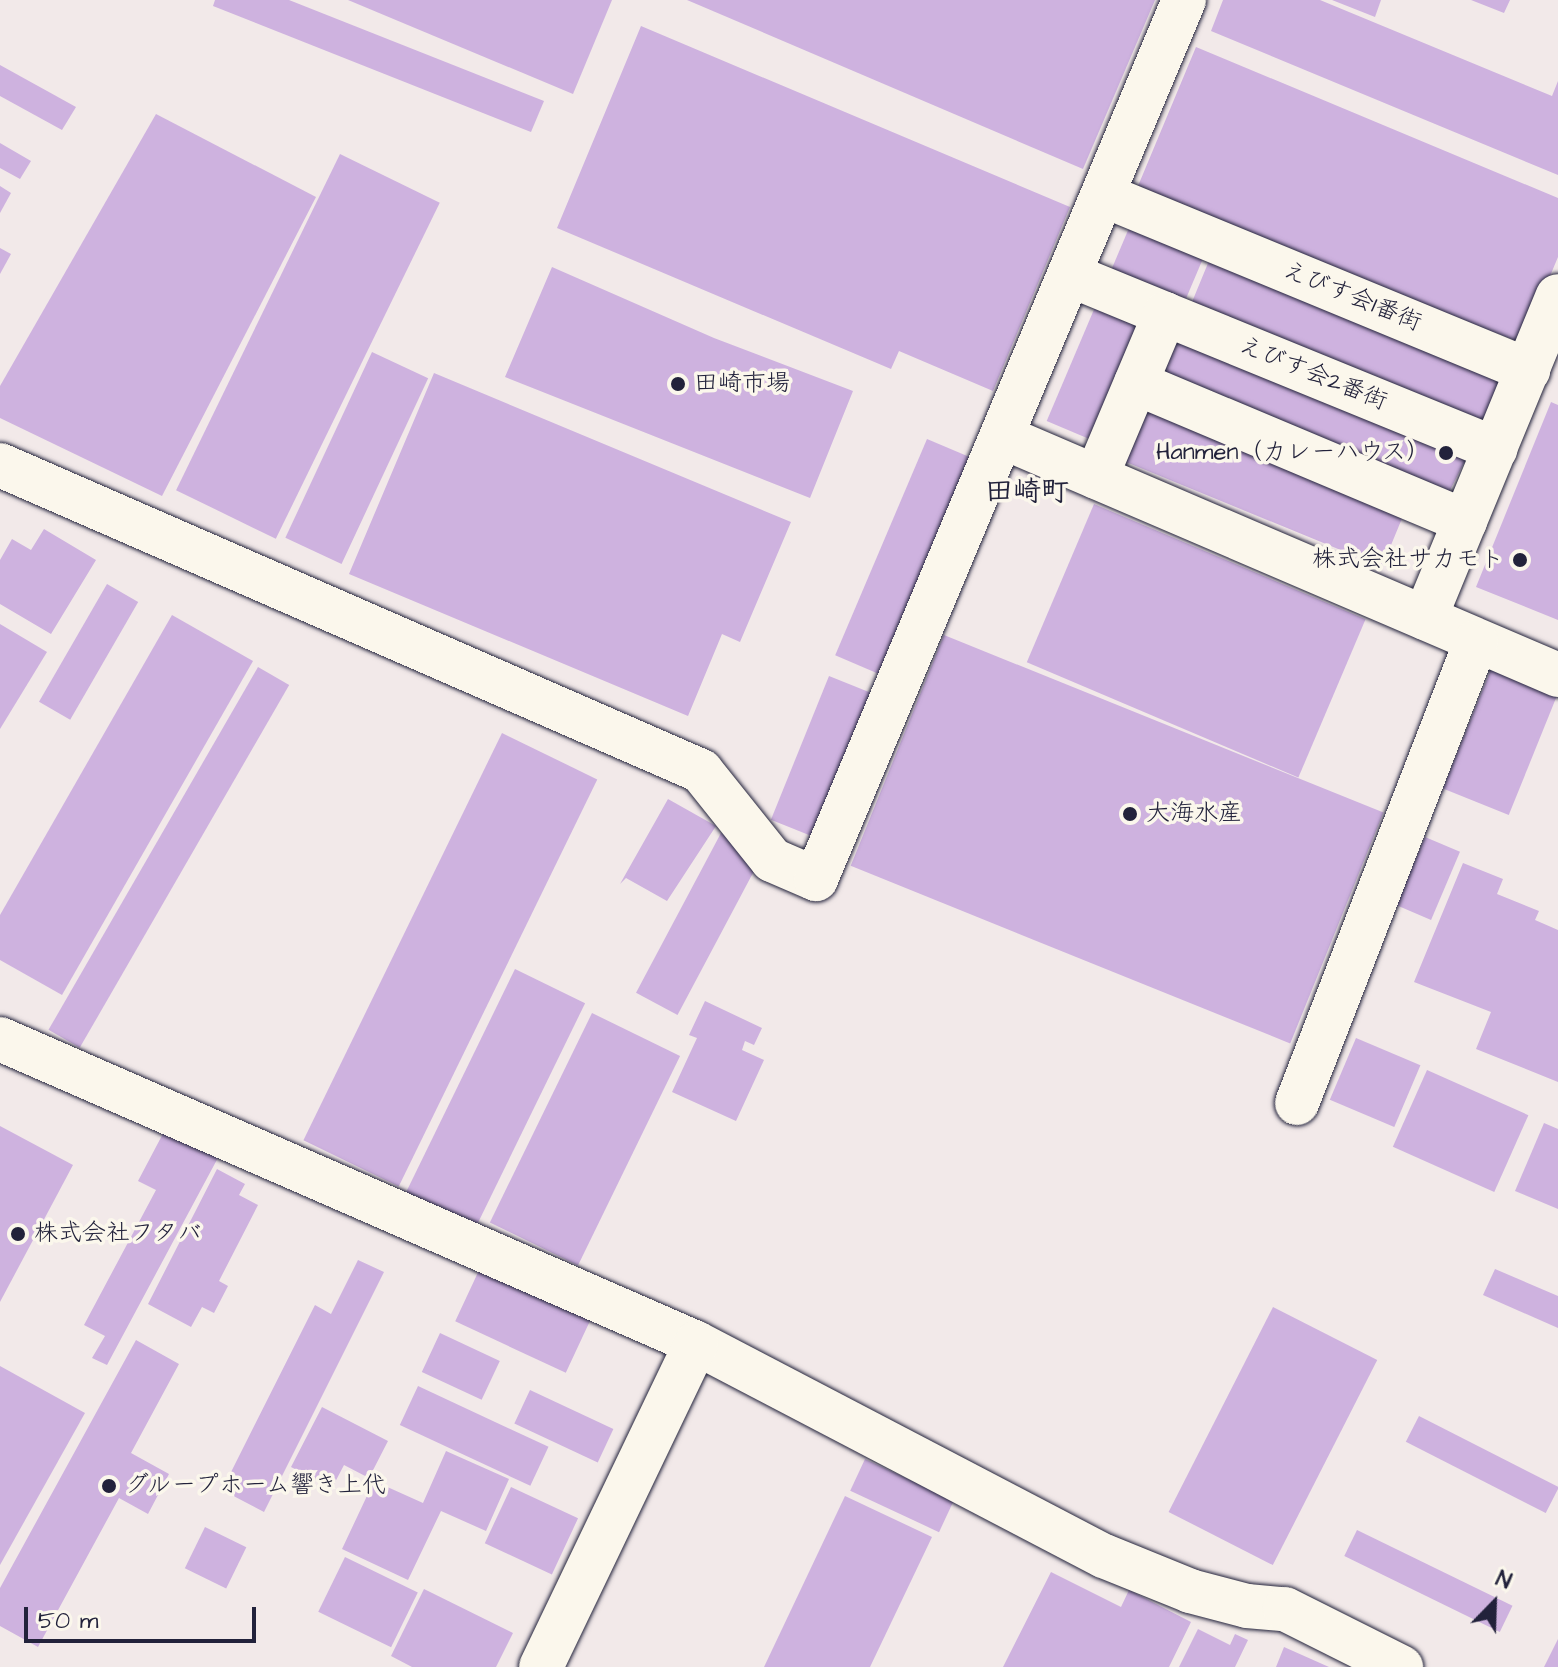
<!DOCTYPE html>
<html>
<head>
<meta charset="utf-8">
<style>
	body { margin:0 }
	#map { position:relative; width:1558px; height:1667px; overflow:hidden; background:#f2e9e9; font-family:"Architects Daughter","Klee One",sans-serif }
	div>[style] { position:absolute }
	.building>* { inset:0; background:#ceb2df; transform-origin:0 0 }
	.roads { filter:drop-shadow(0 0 2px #22223b) drop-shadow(0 0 2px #22223b) }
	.minor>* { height:44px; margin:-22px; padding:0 22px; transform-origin:22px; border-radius:22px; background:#fbf7ec }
	.dots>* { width:22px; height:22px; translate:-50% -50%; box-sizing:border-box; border:4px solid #fbf7ec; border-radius:50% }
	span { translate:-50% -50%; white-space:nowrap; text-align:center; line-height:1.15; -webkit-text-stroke:7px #fbf7ec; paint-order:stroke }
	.street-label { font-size:24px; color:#22223b }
	.poi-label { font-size:24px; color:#22223b }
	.left { translate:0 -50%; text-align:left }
	.right { translate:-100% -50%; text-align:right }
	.quarter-label { font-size:28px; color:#22223b; font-weight:700 }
	.north { position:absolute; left:1454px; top:1563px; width:80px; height:80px; -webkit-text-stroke:6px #fbf7ec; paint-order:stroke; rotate:23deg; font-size:22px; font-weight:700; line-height:32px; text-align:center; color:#22223b }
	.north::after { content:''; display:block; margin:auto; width:28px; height:36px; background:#22223b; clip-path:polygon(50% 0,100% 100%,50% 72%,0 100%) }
	.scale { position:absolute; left:24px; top:1607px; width:232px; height:36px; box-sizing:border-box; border:4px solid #22223b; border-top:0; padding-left:10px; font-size:24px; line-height:28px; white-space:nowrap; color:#22223b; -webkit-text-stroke:6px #fbf7ec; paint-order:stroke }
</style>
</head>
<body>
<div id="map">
	<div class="building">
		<div style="clip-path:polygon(215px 0,289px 0,544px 101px,531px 132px,213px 6px)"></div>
		<div style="clip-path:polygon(348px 0,612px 0,573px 94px)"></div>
		<div style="clip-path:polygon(687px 0,1155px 0,1083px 169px)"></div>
		<div style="clip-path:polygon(1223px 0,1320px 0,1552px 96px,1558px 81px,1558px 175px,1211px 31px)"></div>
		<div style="clip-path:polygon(1332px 0,1381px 0,1375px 17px)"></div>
		<div style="clip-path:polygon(1471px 0,1510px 0,1504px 13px)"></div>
		<div style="clip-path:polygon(641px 26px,1070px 207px,993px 391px,899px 351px,891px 369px,557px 228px)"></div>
		<div style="clip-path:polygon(1196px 47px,1558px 198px,1558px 257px,1522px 343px,1494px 332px,1480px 367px,1504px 377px,1485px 422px,1448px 494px,1417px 482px,1382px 567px,1126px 462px,1225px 222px,1138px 186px)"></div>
		<div style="clip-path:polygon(0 65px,76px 107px,62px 130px,0 96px)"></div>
		<div style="clip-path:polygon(156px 114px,316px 197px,162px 496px,0 418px,0 386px)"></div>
		<div style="clip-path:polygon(0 143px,31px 161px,20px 179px,0 168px)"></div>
		<div style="left:340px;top:154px;width:111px;height:374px;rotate:26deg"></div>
		<div style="clip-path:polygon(0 186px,11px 193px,0 213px)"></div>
		<div style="left:1132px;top:221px;width:80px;height:64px;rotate:23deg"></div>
		<div style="clip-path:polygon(0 248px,11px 254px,0 274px)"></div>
		<div style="clip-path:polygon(552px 267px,714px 338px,853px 391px,810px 498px,505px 377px)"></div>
		<div style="left:1101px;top:293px;width:54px;height:139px;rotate:23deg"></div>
		<div style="left:372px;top:352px;width:62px;height:205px;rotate:25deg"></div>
		<div style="clip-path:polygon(434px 373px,791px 522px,740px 642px,722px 634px,688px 716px,349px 574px)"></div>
		<div style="clip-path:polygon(1551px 402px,1558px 405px,1558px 620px,1476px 587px)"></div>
		<div style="left:927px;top:439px;width:52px;height:235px;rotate:23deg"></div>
		<div style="left:1094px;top:504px;width:295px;height:172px;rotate:23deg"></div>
		<div style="clip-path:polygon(44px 529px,96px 560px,51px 634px,0 604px,0 560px,12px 539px,31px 550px)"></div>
		<div style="left:107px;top:584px;width:36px;height:136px;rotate:30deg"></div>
		<div style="clip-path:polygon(172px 615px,253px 661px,62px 995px,0 960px,0 915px)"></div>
		<div style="clip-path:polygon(0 624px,47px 652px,0 729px)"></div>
		<div style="left:944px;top:635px;width:474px;height:249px;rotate:22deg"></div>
		<div style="left:258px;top:667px;width:36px;height:419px;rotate:30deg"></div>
		<div style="left:1492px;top:667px;width:71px;height:131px;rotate:22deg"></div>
		<div style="left:829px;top:676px;width:45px;height:155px;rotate:22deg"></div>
		<div style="left:502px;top:733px;width:106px;height:453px;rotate:26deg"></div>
		<div style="clip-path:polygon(668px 799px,716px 826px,667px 901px,626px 878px,620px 884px)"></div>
		<div style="left:721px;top:833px;width:47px;height:181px;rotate:28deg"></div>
		<div style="left:1425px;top:837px;width:38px;height:74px;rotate:23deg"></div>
		<div style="clip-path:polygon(1463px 863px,1503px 879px,1497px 894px,1539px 911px,1535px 920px,1558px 930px,1558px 1082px,1476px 1049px,1491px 1012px,1414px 982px)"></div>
		<div style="left:515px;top:969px;width:78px;height:256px;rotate:26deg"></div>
		<div style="clip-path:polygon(705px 1001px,762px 1028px,754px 1045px,745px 1041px,742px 1050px,764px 1060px,736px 1121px,672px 1092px,697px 1038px,689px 1035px)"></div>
		<div style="left:592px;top:1013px;width:98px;height:233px;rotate:26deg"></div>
		<div style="left:1356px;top:1038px;width:70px;height:67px;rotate:23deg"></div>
		<div style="left:1427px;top:1070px;width:111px;height:84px;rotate:24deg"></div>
		<div style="clip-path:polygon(1544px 1123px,1558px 1129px,1558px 1209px,1515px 1191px)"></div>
		<div style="clip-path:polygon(0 1126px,73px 1165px,0 1302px)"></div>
		<div style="clip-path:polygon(167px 1126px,220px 1154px,107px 1365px,92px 1358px,105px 1336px,84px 1325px,156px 1190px,138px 1181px)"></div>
		<div style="clip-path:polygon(217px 1169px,245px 1184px,239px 1195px,258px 1205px,219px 1281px,228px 1286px,214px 1313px,202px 1307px,191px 1327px,148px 1304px)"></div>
		<div style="clip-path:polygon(358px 1260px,384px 1272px,264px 1512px,222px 1490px,315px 1305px,331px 1314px)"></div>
		<div style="left:481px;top:1266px;width:122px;height:61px;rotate:25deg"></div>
		<div style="clip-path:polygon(1495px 1269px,1558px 1296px,1558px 1328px,1483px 1295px)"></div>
		<div style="left:1273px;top:1307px;width:117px;height:230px;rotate:27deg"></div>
		<div style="left:440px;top:1333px;width:66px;height:43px;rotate:25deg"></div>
		<div style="clip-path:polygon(136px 1340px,179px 1364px,131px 1453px,169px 1474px,148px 1514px,119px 1498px,38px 1647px,0 1626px,0 1588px)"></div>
		<div style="clip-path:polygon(0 1366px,85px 1413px,0 1565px)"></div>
		<div style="left:418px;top:1386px;width:144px;height:43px;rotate:25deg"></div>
		<div style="left:530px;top:1390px;width:92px;height:37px;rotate:25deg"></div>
		<div style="clip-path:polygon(322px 1407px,388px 1441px,369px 1478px,344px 1465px,332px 1488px,291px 1467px)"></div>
		<div style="left:1419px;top:1416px;width:157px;height:29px;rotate:27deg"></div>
		<div style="clip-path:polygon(446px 1451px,509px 1479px,486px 1531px,441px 1511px,408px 1580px,342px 1549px,374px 1481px,423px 1503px)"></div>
		<div style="left:865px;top:1459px;width:98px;height:35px;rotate:25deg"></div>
		<div style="left:511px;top:1487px;width:74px;height:62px;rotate:25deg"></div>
		<div style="clip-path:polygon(845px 1496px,932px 1537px,870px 1667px,764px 1667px)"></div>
		<div style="left:205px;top:1527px;width:46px;height:46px;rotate:26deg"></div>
		<div style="left:1357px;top:1530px;width:173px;height:29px;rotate:26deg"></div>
		<div style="left:345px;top:1557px;width:81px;height:61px;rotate:26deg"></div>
		<div style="clip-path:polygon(1051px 1572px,1121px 1607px,1129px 1590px,1191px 1622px,1169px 1667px,1003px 1667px)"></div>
		<div style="clip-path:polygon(424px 1589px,513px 1633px,496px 1667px,412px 1667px,391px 1656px)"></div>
		<div style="clip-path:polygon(1198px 1629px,1230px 1645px,1235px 1634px,1248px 1640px,1235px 1667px,1179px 1667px)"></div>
		<div style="clip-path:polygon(1558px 1639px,1558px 1667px,1544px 1667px)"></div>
		<div style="clip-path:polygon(1284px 1647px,1329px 1667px,1276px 1667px)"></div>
	</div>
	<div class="roads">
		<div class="minor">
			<div style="left:1103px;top:195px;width:460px;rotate:22.4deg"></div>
			<div style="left:1070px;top:275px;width:103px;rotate:22.3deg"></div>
			<div style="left:1165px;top:314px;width:177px;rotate:112.9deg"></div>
			<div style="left:1165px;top:314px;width:357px;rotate:22.2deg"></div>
			<div style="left:1136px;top:383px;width:357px;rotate:22.8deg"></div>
			<div style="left:1003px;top:437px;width:604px;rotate:23.21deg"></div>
			<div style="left:0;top:465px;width:765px;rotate:23.58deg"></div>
			<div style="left:701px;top:771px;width:114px;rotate:51.4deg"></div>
			<div style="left:772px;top:860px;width:48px;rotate:23.4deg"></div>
			<div style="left:816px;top:879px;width:953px;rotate:-67.28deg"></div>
			<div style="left:1425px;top:618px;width:348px;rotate:-67.6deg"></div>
			<div style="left:0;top:1039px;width:759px;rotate:23.59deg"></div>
			<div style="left:696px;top:1343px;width:460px;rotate:27.6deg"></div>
			<div style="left:1104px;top:1556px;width:93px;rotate:22.1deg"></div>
			<div style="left:1190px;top:1591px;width:59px;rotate:14.7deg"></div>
			<div style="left:1247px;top:1606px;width:38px;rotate:5deg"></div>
			<div style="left:1285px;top:1609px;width:130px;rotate:26.6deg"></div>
			<div style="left:1297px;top:1103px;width:495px;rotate:-68.8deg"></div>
			<div style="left:541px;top:1667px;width:359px;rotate:-64.4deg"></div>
		</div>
	</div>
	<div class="dots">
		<div style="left:678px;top:384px;background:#22223b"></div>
		<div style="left:1446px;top:453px;background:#22223b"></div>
		<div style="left:1520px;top:560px;background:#22223b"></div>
		<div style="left:1130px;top:814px;background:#22223b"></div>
		<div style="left:18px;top:1234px;background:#22223b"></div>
		<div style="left:109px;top:1486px;background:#22223b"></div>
	</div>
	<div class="street-label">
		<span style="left:1352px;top:297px;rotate:22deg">えびす会1番街</span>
		<span style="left:1313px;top:374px;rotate:22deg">えびす会2番街</span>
	</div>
	<div class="poi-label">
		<span class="left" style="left:694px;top:384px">田崎市場</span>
		<span class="right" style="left:1430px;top:453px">Hanmen（カレーハウス）</span>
		<span class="right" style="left:1504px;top:560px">株式会社サカモト</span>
		<span class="left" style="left:1146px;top:814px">大海水産</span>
		<span class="left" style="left:34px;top:1234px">株式会社フタバ</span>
		<span class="left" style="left:125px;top:1486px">グループホーム響き上代</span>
	</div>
	<div class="quarter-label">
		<span style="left:1027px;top:492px">田崎町</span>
	</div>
	<div class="north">N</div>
	<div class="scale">50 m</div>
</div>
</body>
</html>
